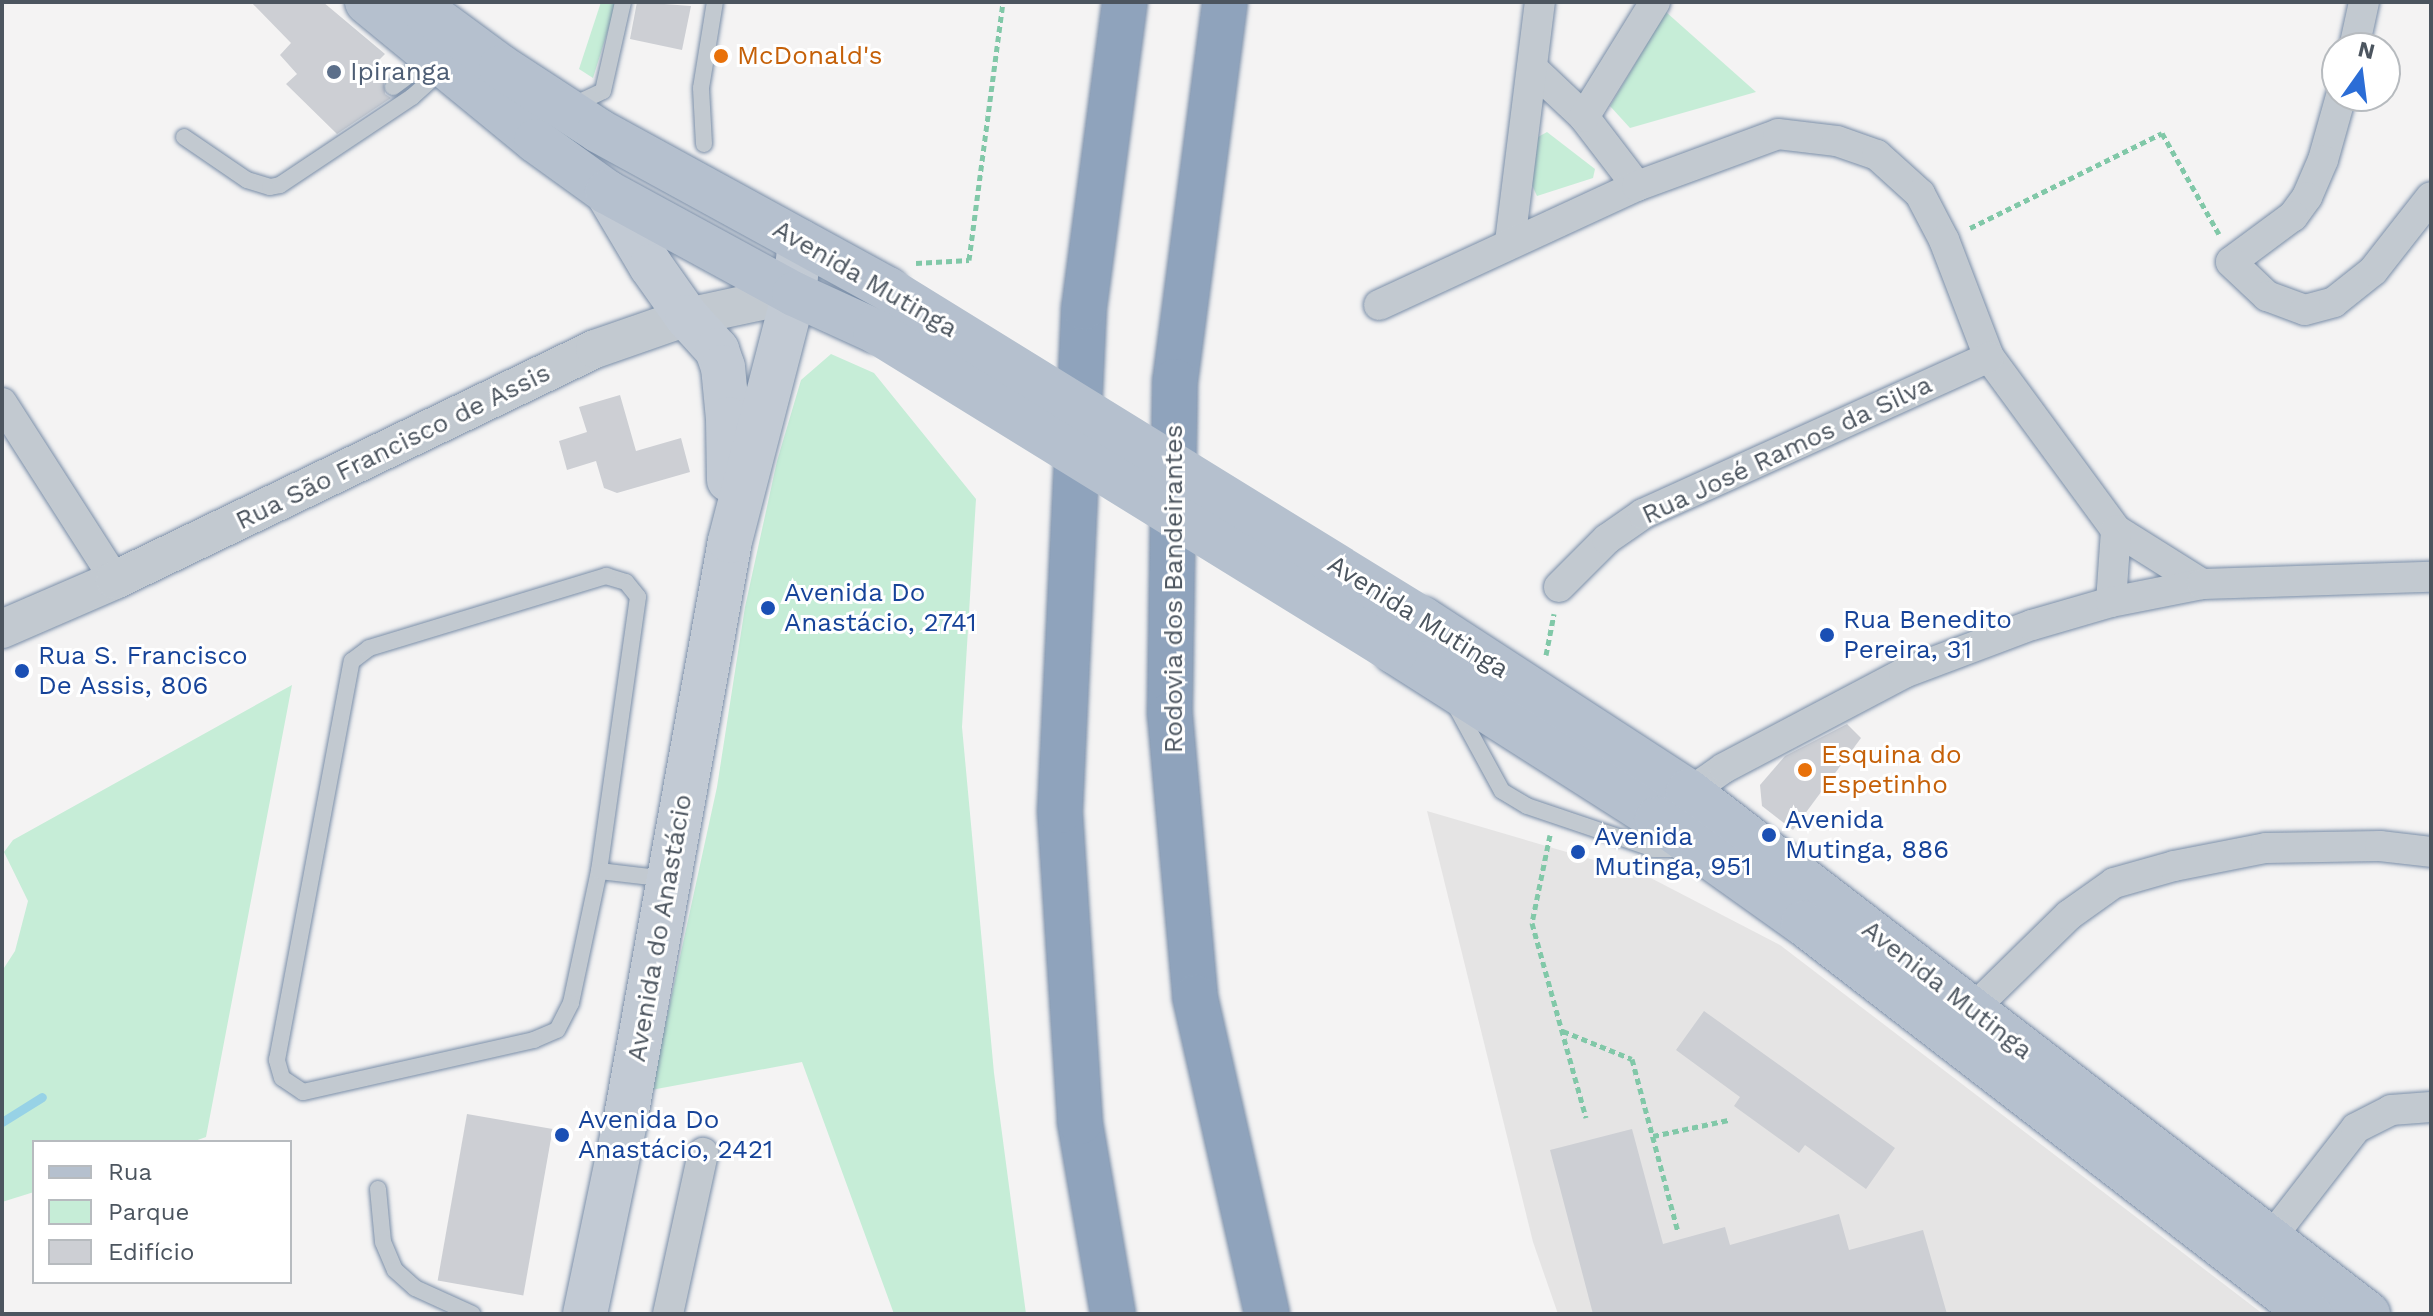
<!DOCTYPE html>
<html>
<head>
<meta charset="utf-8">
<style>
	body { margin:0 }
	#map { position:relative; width:2433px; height:1316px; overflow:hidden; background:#f4f3f3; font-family:"Work Sans",sans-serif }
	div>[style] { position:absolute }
	.education>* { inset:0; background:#e5e4e4 }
	.green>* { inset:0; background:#c6edd7 }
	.stream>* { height:9px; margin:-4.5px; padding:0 4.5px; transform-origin:4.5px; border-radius:4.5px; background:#97d2e6 }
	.building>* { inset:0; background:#cdcfd4; transform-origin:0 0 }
	.path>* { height:5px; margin-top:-2.5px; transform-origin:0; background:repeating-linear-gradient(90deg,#81c8a8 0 6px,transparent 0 10px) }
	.roads { filter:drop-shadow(0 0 2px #7a8ea8) drop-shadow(0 0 2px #7a8ea8) }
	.service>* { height:16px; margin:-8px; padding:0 8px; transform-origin:8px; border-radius:8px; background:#c2c9d0 }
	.minor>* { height:30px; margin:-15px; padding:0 15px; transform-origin:15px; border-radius:15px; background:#c2c9d0 }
	.tertiary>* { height:38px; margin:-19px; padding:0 19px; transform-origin:19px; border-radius:19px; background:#c2c9d0 }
	.secondary>* { height:44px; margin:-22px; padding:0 22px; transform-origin:22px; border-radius:22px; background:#c2cad4 }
	.primary>* { height:44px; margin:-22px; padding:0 22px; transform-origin:22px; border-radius:22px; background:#b5c0ce }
	.motorway>* { height:44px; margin:-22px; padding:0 22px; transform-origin:22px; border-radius:22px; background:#8fa3bc }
	.primary-bridge>* { height:44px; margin:-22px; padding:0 22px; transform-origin:22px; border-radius:22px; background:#b5c0ce }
	.dots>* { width:22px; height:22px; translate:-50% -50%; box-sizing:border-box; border:4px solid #fff; border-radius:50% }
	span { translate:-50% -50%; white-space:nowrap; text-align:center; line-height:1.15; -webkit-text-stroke:6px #fff; paint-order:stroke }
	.food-label { font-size:26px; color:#c56008 }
	.left { translate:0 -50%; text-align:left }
	.service-label { font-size:26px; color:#4e5e75 }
	.street-label { font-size:26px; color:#4c555f }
	.transit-label { font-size:26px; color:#164399 }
	.frame { position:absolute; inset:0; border:4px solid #4c555f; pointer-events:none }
	.legend { position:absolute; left:32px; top:1140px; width:260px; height:144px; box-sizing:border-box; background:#fff; border:2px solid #b7bbbf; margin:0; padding:10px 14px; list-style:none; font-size:24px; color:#4c555f }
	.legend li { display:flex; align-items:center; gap:16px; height:40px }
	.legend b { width:40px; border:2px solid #b7bbbf }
	.north { position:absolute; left:2321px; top:32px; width:80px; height:80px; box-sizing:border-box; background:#fff; border:2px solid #b7bbbf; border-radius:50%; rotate:14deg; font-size:22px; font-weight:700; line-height:32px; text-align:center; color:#4c555f }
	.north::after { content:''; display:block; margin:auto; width:28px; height:36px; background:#2b6dd6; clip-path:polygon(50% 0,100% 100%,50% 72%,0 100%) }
</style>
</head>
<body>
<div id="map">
	<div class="education">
		<div style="clip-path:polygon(1427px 811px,1645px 875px,1780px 945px,2263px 1314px,1558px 1314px,1533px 1242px)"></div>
	</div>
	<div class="green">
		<div style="clip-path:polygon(601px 2px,614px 2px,614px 11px,593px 78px,579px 69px)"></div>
		<div style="clip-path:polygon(1666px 12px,1756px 92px,1630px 128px,1610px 106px)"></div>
		<div style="clip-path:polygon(1547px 132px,1595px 169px,1593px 178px,1537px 196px,1532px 185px,1538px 137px)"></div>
		<div style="clip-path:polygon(831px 354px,874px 373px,976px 499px,962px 727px,994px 1073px,1026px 1314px,894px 1314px,802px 1062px,651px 1090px,717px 787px,745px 607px,777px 461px,801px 380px)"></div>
		<div style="clip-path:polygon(292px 685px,206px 1137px,192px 1142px,34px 1142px,34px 1192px,2px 1202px,2px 971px,15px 951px,28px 901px,4px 852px,13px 840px)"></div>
	</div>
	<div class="stream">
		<div style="left:2px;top:1122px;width:47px;rotate:-32deg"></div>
	</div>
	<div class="building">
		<div style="clip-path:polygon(251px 2px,323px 2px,385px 54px,370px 69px,384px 82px,385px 94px,391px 98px,337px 134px,286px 84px,297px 74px,280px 55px,291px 43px)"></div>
		<div style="clip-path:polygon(637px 2px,691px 6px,682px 50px,630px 39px)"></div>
		<div style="clip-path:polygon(620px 395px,636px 451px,681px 438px,690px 472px,617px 493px,604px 488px,596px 461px,567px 470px,559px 441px,587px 432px,579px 407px)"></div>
		<div style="clip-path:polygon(1847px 724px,1861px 738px,1793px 830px,1762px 806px,1760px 785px,1785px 756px)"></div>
		<div style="clip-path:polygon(1704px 1011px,1895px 1148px,1866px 1189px,1805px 1145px,1799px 1153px,1734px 1106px,1740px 1097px,1676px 1050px)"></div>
		<div style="left:467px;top:1114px;width:87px;height:169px;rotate:10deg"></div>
		<div style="clip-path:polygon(1632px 1129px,1663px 1244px,1725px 1227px,1730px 1245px,1839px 1214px,1849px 1250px,1923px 1230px,1947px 1314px,1593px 1314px,1550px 1150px)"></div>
	</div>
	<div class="path">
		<div style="left:1970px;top:228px;width:214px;rotate:-26.3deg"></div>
		<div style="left:2162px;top:133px;width:116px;rotate:60.6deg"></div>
		<div style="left:916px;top:263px;width:53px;rotate:-3.2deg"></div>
		<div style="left:969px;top:260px;width:260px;rotate:-82.5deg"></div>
		<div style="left:1546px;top:655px;width:42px;rotate:-79deg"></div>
		<div style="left:1550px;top:835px;width:90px;rotate:101.6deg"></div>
		<div style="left:1532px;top:923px;width:202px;rotate:74.5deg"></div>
		<div style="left:1563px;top:1031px;width:74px;rotate:22.1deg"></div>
		<div style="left:1632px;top:1059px;width:179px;rotate:75.1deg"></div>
		<div style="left:1653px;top:1136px;width:77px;rotate:-12deg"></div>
	</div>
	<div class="roads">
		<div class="service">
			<div style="left:393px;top:87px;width:51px;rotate:-36.2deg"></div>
			<div style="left:571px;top:106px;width:35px;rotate:-25deg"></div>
			<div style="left:603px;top:91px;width:91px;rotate:-77.3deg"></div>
			<div style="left:184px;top:137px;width:76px;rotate:34.3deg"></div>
			<div style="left:247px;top:180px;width:24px;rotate:17deg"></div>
			<div style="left:270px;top:187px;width:10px;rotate:-11deg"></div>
			<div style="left:280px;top:185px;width:159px;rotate:-33.7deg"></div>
			<div style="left:412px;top:97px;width:42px;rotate:-42.1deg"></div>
			<div style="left:704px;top:144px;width:56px;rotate:-93.1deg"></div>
			<div style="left:701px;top:88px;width:87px;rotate:-80.8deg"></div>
			<div style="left:606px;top:576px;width:21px;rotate:17deg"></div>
			<div style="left:626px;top:582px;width:19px;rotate:51deg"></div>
			<div style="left:638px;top:597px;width:277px;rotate:98.1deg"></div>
			<div style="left:599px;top:871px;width:135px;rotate:102deg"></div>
			<div style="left:571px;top:1003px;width:30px;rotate:117deg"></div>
			<div style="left:557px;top:1030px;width:25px;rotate:157deg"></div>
			<div style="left:534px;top:1040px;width:237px;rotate:167.3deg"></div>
			<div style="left:303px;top:1092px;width:25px;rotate:-146deg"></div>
			<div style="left:282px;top:1078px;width:19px;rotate:-106deg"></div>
			<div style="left:277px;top:1060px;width:406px;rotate:-79.4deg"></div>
			<div style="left:352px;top:661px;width:21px;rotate:-37deg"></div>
			<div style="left:369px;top:648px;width:248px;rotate:-16.9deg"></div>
			<div style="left:1454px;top:703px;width:100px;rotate:61.4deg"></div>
			<div style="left:1502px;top:791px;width:29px;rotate:31deg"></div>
			<div style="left:1527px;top:806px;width:134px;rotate:18.7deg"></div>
			<div style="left:1654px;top:849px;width:29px"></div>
			<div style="left:599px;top:871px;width:68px;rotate:6.7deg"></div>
			<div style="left:378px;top:1189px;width:53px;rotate:84.6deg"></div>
			<div style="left:383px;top:1242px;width:30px;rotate:67deg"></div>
			<div style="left:395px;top:1270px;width:27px;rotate:42deg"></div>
			<div style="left:415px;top:1288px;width:63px;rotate:24.5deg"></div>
		</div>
		<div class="minor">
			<div style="left:2354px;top:48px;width:47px;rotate:-77.7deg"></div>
			<div style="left:1532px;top:68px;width:71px;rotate:43.3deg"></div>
			<div style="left:1584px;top:117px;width:87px;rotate:52.5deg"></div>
			<div style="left:2341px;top:96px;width:66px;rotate:105.7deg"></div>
			<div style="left:2323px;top:160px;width:40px;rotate:113.4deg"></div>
			<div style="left:2307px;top:197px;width:24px;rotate:126deg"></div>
			<div style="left:2293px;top:216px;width:77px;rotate:143.4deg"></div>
			<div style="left:2231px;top:262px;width:50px;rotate:43.4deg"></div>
			<div style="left:2267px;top:296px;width:40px;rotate:20.2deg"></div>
			<div style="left:2305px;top:310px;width:30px;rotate:-15deg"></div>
			<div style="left:2334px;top:302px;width:50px;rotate:-38.5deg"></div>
			<div style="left:2373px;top:271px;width:94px;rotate:-51.9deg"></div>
			<div style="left:1584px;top:117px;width:135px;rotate:-58.3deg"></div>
			<div style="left:1510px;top:242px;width:242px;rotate:-82.9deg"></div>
			<div style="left:1379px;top:305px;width:284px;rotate:-24.8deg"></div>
			<div style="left:1637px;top:186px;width:150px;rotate:-20.2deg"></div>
			<div style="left:1778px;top:134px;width:59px;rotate:6.8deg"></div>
			<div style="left:1837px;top:141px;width:42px;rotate:19.3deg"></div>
			<div style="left:1877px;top:155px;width:58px;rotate:42.2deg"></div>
			<div style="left:1920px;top:194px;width:52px;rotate:62.4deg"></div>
			<div style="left:1944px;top:240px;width:125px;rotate:69deg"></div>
			<div style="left:1989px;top:357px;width:215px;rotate:53.7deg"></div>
			<div style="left:2116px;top:530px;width:102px;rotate:32.1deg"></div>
			<div style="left:2px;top:403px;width:210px;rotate:57.4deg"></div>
			<div style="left:1559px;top:587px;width:68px;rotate:-45deg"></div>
			<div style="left:1607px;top:539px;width:44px;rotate:-34.8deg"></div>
			<div style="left:1643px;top:514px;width:380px;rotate:-24.4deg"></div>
			<div style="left:2111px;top:602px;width:72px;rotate:-86deg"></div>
			<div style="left:1677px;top:801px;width:57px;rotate:-35.1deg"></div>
			<div style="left:1724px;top:768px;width:204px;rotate:-27.8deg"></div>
			<div style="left:1904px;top:673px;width:137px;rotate:-20.6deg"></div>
			<div style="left:2032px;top:625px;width:82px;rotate:-16.2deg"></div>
			<div style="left:2111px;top:602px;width:93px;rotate:-11.2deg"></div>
			<div style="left:2202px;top:584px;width:229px;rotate:-1.8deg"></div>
			<div style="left:1954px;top:1006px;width:19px;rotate:9deg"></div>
			<div style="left:1973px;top:1009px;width:134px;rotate:-44.4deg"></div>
			<div style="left:2069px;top:915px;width:55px;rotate:-35.4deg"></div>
			<div style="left:2114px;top:883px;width:62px;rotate:-15.8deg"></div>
			<div style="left:2174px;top:866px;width:94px;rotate:-11.1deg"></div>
			<div style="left:2266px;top:848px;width:114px;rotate:-1deg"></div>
			<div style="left:2380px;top:846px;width:51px;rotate:6.7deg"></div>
			<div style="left:2277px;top:1256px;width:18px;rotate:-112deg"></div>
			<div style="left:2270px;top:1239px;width:140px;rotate:-52.2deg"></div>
			<div style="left:2356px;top:1128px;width:39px;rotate:-27deg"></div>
			<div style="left:2391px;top:1110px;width:40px;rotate:-4.3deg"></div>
			<div style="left:668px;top:1314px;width:165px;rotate:-77.7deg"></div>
		</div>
		<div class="tertiary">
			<div style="left:2px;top:629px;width:123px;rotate:-23.4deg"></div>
			<div style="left:115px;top:580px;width:533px;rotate:-25.7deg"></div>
			<div style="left:595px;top:349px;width:97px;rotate:-19.2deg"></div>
			<div style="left:687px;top:317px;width:109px;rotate:-12.1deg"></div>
		</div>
		<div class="secondary">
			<div style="left:607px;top:192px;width:86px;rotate:59.3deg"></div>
			<div style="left:651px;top:266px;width:62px;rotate:54.8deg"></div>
			<div style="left:687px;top:317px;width:45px;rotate:47.7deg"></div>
			<div style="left:717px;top:350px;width:18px;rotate:71deg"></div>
			<div style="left:723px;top:367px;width:52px;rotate:84.5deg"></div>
			<div style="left:728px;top:419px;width:61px;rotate:89.1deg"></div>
			<div style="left:585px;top:1314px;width:196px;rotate:-78.2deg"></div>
			<div style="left:625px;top:1122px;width:590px;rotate:-79.76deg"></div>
			<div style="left:730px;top:541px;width:255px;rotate:-75.5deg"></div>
			<div style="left:794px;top:294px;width:53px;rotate:-83.5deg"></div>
		</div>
		<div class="primary">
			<div style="left:367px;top:2px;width:219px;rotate:39.4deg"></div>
			<div style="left:536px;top:141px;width:87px;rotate:35.7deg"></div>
			<div style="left:607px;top:192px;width:213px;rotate:28.6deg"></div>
			<div style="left:794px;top:294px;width:89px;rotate:24.6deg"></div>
			<div style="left:421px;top:8px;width:99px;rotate:36.4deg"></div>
			<div style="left:501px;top:67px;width:117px;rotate:33.1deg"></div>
			<div style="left:599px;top:131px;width:329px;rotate:28.7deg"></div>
			<div style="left:1423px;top:619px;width:316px;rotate:33deg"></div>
			<div style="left:1688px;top:791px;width:858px;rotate:37.56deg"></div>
			<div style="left:1395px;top:652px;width:311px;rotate:32.5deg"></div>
			<div style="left:1657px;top:819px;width:179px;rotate:35.5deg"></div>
			<div style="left:1803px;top:923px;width:640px;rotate:37.64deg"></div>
		</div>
		<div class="motorway">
			<div style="left:1225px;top:2px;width:382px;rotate:97.5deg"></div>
			<div style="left:1175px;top:381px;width:334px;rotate:90.9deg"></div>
			<div style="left:1170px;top:715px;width:283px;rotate:84.9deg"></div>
			<div style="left:1195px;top:997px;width:325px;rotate:77.2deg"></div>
			<div style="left:1113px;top:1314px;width:195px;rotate:-99.8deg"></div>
			<div style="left:1080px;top:1122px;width:312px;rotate:-93.7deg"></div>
			<div style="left:1060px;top:811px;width:504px;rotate:-87.27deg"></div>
			<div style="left:1084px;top:308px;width:309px;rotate:-82.4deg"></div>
		</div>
	</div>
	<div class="primary-bridge">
		<div style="left:888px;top:289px;width:629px;rotate:31.67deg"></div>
		<div style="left:875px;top:331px;width:611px;rotate:31.69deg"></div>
	</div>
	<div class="dots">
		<div style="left:721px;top:56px;background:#e8710a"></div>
		<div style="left:334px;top:72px;background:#5c6f8a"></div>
		<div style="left:768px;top:608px;background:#1a4fb4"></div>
		<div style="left:1827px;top:635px;background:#1a4fb4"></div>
		<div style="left:22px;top:671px;background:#1a4fb4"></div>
		<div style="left:1805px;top:770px;background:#e8710a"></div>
		<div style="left:1769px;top:835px;background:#1a4fb4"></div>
		<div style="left:1578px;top:852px;background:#1a4fb4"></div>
		<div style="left:562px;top:1135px;background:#1a4fb4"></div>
	</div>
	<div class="food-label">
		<span class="left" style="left:737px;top:56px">McDonald's</span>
		<span class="left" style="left:1821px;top:770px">Esquina do<br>Espetinho</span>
	</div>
	<div class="service-label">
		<span class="left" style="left:350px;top:72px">Ipiranga</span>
	</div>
	<div class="street-label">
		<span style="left:865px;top:279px;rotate:30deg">Avenida Mutinga</span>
		<span style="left:393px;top:447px;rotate:-26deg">Rua São Francisco de Assis</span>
		<span style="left:1787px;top:450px;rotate:-25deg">Rua José Ramos da Silva</span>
		<span style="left:1174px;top:589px;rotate:-90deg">Rodovia dos Bandeirantes</span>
		<span style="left:1418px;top:617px;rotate:32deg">Avenida Mutinga</span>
		<span style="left:660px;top:928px;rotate:-80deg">Avenida do Anastácio</span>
		<span style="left:1947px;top:990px;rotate:38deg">Avenida Mutinga</span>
	</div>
	<div class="transit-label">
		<span class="left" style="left:784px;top:608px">Avenida Do<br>Anastácio, 2741</span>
		<span class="left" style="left:1843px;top:635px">Rua Benedito<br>Pereira, 31</span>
		<span class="left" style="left:38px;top:671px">Rua S. Francisco<br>De Assis, 806</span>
		<span class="left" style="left:1785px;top:835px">Avenida<br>Mutinga, 886</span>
		<span class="left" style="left:1594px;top:852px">Avenida<br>Mutinga, 951</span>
		<span class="left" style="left:578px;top:1135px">Avenida Do<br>Anastácio, 2421</span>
	</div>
	<div class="frame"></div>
	<ul class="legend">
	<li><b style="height:10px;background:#b5c0ce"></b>Rua</li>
	<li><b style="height:22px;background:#c6edd7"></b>Parque</li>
	<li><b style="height:22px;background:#cdcfd4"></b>Edifício</li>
	</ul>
	<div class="north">N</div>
</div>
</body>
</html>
